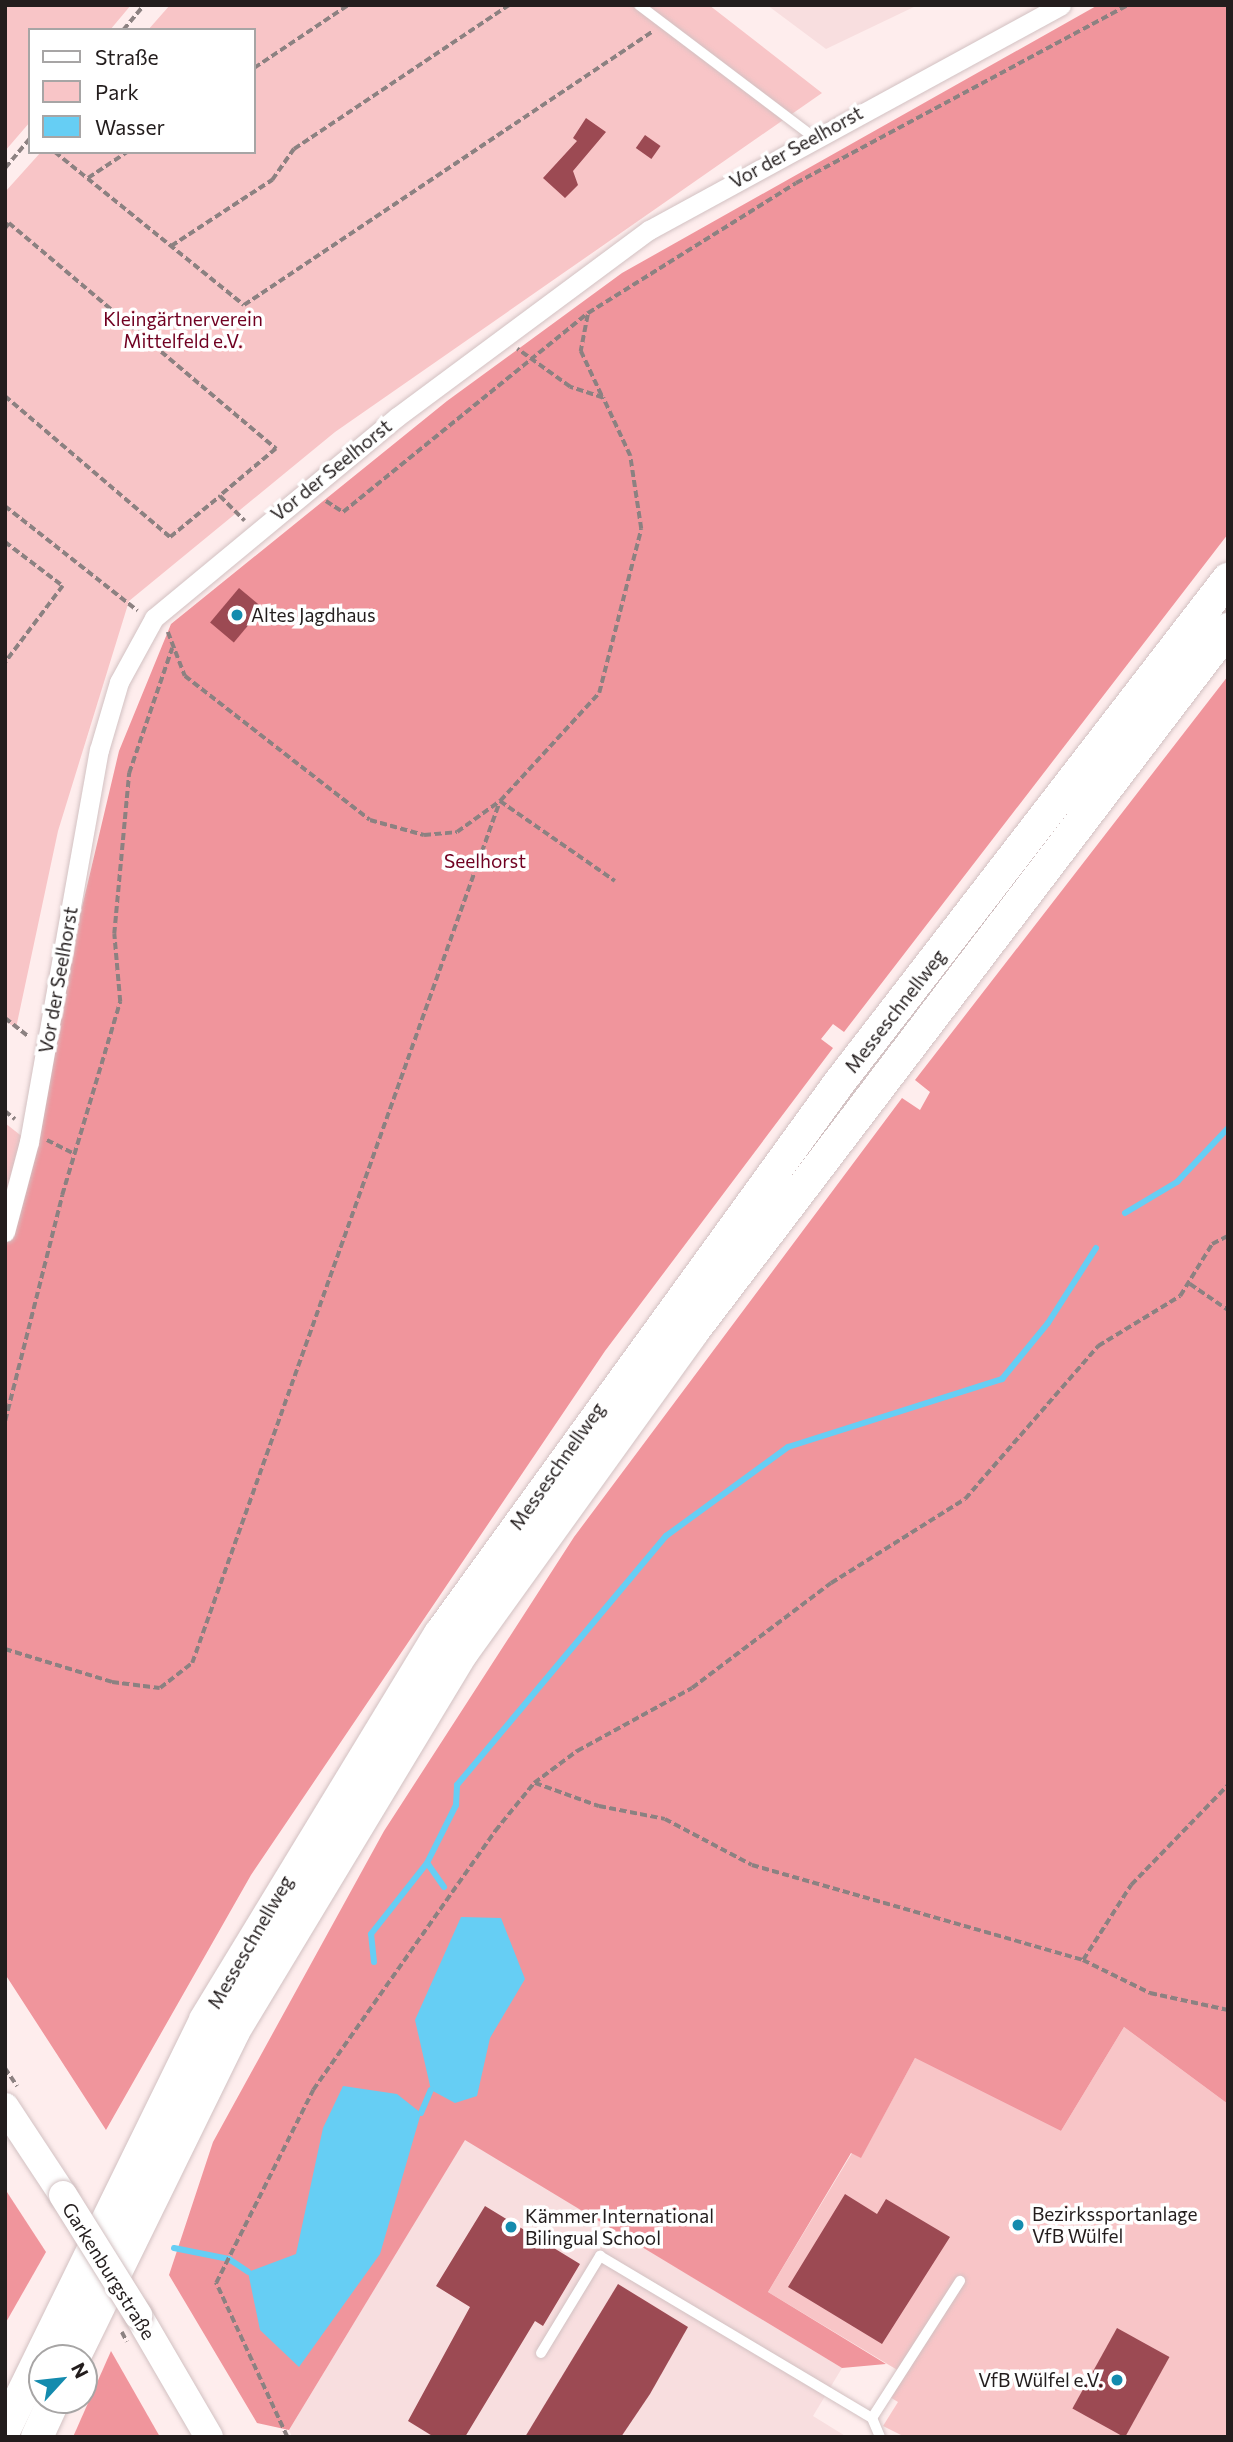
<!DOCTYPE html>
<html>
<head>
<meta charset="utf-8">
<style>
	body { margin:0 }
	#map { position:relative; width:1233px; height:2442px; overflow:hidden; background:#feeded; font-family:Commissioner,sans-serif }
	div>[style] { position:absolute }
	.built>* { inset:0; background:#f8dedf }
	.green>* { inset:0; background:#f8c5c7 }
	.forest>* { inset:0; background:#f0959c }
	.water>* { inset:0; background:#66cef4 }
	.stream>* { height:6px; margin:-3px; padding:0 3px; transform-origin:3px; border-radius:3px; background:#66cef4 }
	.building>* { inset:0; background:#9c4a53; transform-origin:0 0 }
	.path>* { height:3.5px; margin-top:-1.75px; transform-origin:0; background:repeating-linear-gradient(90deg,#8c8181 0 7px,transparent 0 10.5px) }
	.roads { filter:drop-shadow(0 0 2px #d2c1c2) drop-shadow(0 0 2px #d2c1c2) }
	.service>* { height:10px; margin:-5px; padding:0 5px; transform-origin:5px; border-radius:5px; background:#fff }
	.minor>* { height:19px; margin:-9.5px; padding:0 9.5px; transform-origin:9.5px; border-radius:9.5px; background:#fff }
	.secondary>* { height:28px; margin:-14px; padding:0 14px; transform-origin:14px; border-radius:14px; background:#fff }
	.trunk>* { height:32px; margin:-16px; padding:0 16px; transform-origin:16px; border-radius:16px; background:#fff }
	.path-bridge>* { height:3.5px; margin-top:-1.75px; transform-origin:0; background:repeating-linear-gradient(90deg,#8c8181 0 7px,transparent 0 10.5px) }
	.bridges { filter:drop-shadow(0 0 2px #d2c1c2) drop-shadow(0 0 2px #d2c1c2) }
	.secondary-bridge>* { height:28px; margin:-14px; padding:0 14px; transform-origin:14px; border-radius:14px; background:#fff }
	.dots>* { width:19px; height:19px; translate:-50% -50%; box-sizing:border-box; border:4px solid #fff; border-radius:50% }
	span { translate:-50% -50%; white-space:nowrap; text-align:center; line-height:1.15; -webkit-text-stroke:7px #fff; paint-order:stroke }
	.street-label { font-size:19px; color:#231d1d }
	.park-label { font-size:19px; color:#700021 }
	.poi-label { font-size:19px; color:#231d1d }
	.left { translate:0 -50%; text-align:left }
	.right { translate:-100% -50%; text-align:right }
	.frame { position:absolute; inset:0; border:7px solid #231d1d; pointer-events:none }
	.legend { position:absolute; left:28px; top:28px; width:228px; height:126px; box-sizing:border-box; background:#fff; border:2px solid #a7a5a5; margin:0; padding:9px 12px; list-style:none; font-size:21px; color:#231d1d }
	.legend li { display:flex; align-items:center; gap:14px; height:35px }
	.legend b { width:35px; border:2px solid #a7a5a5 }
	.north { position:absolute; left:28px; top:2344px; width:70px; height:70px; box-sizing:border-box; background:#fff; border:2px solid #a7a5a5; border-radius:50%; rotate:63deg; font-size:19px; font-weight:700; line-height:28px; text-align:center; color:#231d1d }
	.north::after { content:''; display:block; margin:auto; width:24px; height:32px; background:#148bae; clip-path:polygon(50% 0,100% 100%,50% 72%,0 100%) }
</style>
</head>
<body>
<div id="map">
	<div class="built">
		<div style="clip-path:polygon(767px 5px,918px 5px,826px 49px)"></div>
		<div style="clip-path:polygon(465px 2139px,842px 2368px,813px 2416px,847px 2437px,292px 2437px,289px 2430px)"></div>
	</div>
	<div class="green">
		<div style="clip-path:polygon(5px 5px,131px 5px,110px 30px,30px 30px,30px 122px,5px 151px)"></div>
		<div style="clip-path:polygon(170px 5px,709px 5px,822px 93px,335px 432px,129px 601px,58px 831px,16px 1028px,5px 1021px,5px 192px,41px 152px,254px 152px,254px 30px,148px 30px)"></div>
		<div style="clip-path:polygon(5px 1123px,29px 1142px,5px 1232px)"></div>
		<div style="clip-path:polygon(1124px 2027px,1228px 2104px,1228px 2437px,905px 2437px,883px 2426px,898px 2402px,885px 2394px,899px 2371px,768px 2292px,852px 2153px,861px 2157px,915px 2058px,1061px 2131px)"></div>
	</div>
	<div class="forest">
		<div style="clip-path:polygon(1098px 5px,1228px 5px,1228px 534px,844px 1032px,833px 1024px,821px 1039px,833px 1048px,605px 1351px,251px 1875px,106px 2130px,5px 1974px,5px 1232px,119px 751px,171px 624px,447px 401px,622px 273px)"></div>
		<div style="clip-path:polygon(1228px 676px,1228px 2104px,1124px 2027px,1061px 2131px,915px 2058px,861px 2158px,851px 2153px,768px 2292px,886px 2364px,842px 2368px,465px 2140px,289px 2430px,257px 2423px,169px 2275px,213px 2142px,384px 1831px,574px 1537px,902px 1098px,920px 1110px,930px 1092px,915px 1080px)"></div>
		<div style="clip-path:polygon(5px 2189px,46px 2252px,5px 2324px)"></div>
		<div style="clip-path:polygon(111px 2351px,160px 2437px,73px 2437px)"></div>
	</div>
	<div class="water">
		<div style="clip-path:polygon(461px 1917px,501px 1918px,525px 1979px,490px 2038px,477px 2096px,455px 2103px,431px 2090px,415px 2020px)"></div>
		<div style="clip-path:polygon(343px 2086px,397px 2094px,421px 2113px,380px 2254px,299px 2367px,260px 2330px,248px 2272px,296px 2254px,323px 2128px)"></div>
	</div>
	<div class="stream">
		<div style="left:1125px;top:1213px;width:61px;rotate:-30.8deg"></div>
		<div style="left:1177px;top:1182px;width:74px;rotate:-46.6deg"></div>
		<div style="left:444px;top:1887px;width:29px;rotate:-125deg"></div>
		<div style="left:427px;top:1863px;width:65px;rotate:-63.4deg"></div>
		<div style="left:456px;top:1805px;width:20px;rotate:-87deg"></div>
		<div style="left:457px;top:1785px;width:325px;rotate:-50deg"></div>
		<div style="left:666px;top:1536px;width:151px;rotate:-36.1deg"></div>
		<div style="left:788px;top:1447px;width:225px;rotate:-17.6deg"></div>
		<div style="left:1002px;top:1379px;width:72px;rotate:-50.6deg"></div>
		<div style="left:1048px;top:1323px;width:89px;rotate:-57.4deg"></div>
		<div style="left:374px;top:1962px;width:28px;rotate:-96deg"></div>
		<div style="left:371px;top:1934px;width:90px;rotate:-51.7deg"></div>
		<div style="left:421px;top:2113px;width:25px;rotate:-67deg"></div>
		<div style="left:174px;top:2248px;width:56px;rotate:11.3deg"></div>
		<div style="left:229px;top:2259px;width:23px;rotate:34deg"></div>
	</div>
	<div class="building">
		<div style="clip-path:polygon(586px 118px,606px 132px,573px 171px,578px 185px,565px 198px,543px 178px,577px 141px,573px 138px)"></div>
		<div style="left:645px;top:135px;width:19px;height:16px;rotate:35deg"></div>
		<div style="left:239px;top:588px;width:31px;height:45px;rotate:40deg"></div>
		<div style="clip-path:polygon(845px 2194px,877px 2214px,886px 2199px,950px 2237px,882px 2344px,788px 2287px)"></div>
		<div style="clip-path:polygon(485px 2206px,580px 2264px,543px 2326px,535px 2321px,465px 2437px,434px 2437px,408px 2421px,470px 2307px,436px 2286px)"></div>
		<div style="clip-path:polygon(618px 2284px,688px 2327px,650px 2394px,621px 2437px,525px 2437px)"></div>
		<div style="left:1117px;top:2328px;width:60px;height:92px;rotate:29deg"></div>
	</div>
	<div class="path">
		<div style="left:123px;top:30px;width:33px;rotate:-50deg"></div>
		<div style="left:254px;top:68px;width:113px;rotate:-33.8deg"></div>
		<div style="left:55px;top:152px;width:243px;rotate:39deg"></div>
		<div style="left:244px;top:305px;width:493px;rotate:-33.8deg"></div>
		<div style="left:5px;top:168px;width:39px;rotate:-50deg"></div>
		<div style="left:88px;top:178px;width:47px;rotate:-33.7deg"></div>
		<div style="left:5px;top:228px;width:6px;rotate:-51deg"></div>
		<div style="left:9px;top:223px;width:350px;rotate:40.2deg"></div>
		<div style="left:276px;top:449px;width:73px;rotate:140deg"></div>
		<div style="left:220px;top:496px;width:35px;rotate:45deg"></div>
		<div style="left:171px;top:246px;width:121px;rotate:-33.2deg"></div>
		<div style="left:272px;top:180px;width:38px;rotate:-55deg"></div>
		<div style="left:294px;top:149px;width:259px;rotate:-33.8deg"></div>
		<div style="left:588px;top:315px;width:37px;rotate:101deg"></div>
		<div style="left:581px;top:351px;width:50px;rotate:65deg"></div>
		<div style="left:5px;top:396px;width:217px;rotate:40.5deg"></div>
		<div style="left:170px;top:537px;width:65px;rotate:-39.4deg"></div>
		<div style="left:326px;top:501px;width:20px;rotate:33deg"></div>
		<div style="left:343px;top:512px;width:316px;rotate:-39.1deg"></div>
		<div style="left:588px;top:313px;width:245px;rotate:-32deg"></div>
		<div style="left:796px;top:183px;width:377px;rotate:-28.2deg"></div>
		<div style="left:5px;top:506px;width:169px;rotate:38.3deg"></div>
		<div style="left:5px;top:542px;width:73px;rotate:37.2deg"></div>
		<div style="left:63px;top:586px;width:96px;rotate:127deg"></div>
		<div style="left:168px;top:632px;width:47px;rotate:68.9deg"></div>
		<div style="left:185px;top:676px;width:234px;rotate:37.9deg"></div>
		<div style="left:370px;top:820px;width:56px;rotate:15.5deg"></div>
		<div style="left:424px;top:835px;width:33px;rotate:-5deg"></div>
		<div style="left:457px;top:832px;width:53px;rotate:-35.8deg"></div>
		<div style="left:500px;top:801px;width:147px;rotate:-47.5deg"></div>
		<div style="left:599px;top:693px;width:169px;rotate:-75.6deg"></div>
		<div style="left:641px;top:529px;width:74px;rotate:-98.6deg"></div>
		<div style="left:630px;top:456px;width:64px;rotate:-115deg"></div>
		<div style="left:603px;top:398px;width:35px;rotate:-162deg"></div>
		<div style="left:570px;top:387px;width:65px;rotate:-144.4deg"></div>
		<div style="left:500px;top:801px;width:140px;rotate:34.8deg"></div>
		<div style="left:5px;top:1018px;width:29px;rotate:38deg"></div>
		<div style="left:5px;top:1111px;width:13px;rotate:39deg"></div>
		<div style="left:47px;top:1140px;width:30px;rotate:27deg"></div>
		<div style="left:1190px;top:1284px;width:46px;rotate:34.4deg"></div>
		<div style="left:5px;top:1421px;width:233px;rotate:-75.8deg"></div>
		<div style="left:62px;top:1195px;width:202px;rotate:-73.3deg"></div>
		<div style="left:120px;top:1002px;width:68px;rotate:-95deg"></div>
		<div style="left:114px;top:934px;width:162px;rotate:-84.7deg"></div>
		<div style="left:129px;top:773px;width:132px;rotate:-71deg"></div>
		<div style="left:5px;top:1649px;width:112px;rotate:17.1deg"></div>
		<div style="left:112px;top:1682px;width:48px;rotate:7.1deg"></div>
		<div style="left:160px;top:1688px;width:41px;rotate:-38deg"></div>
		<div style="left:192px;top:1663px;width:913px;rotate:-70.35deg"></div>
		<div style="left:535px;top:1783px;width:68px;rotate:19.8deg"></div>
		<div style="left:599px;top:1806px;width:67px;rotate:11.1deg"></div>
		<div style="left:665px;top:1819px;width:98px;rotate:27.9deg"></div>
		<div style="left:752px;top:1865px;width:344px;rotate:16deg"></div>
		<div style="left:1083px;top:1960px;width:75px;rotate:26.2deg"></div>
		<div style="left:1150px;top:1993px;width:80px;rotate:12.3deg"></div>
		<div style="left:1083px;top:1960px;width:89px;rotate:-57.4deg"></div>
		<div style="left:1131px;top:1885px;width:139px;rotate:-45.9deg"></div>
		<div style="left:5px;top:2068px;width:22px;rotate:56deg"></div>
		<div style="left:287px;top:2437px;width:170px;rotate:-114.8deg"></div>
		<div style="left:216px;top:2283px;width:216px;rotate:-63.3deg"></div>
		<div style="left:313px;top:2090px;width:317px;rotate:-54.9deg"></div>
		<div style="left:495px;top:1831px;width:62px;rotate:-50.9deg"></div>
		<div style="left:534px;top:1783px;width:54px;rotate:-36.7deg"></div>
		<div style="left:577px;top:1751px;width:131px;rotate:-28.7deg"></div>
		<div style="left:692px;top:1688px;width:174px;rotate:-37.1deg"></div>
		<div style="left:831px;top:1583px;width:158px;rotate:-32.1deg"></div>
		<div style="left:965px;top:1499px;width:203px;rotate:-49deg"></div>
		<div style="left:1098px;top:1346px;width:96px;rotate:-31.4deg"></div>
		<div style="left:1180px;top:1296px;width:61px;rotate:-58.4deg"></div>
		<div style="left:1212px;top:1244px;width:18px;rotate:-27deg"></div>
	</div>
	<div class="roads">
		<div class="service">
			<div style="left:639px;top:5px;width:217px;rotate:37.1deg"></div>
			<div style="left:541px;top:2353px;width:114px;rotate:-58.7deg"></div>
			<div style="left:600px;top:2256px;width:317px;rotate:30.8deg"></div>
			<div style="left:872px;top:2418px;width:21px;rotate:67deg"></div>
			<div style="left:872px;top:2418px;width:163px;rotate:-57.3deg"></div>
		</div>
		<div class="minor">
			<div style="left:5px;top:1232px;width:93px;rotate:-75.1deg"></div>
			<div style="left:29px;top:1142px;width:398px;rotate:-79.9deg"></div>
			<div style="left:99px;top:750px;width:71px;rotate:-73.6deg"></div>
			<div style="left:119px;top:682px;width:73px;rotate:-61.3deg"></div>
			<div style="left:154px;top:618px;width:315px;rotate:-39.6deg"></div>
			<div style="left:397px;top:417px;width:314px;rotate:-36.6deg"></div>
			<div style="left:649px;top:230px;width:469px;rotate:-28.6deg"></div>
		</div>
		<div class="secondary">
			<div style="left:5px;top:2107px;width:105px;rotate:56.6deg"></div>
			<div style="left:138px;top:2315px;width:141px;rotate:59.8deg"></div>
		</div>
		<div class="trunk">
			<div style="left:74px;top:2358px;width:364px;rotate:-63.9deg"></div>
			<div style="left:234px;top:2031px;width:443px;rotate:-58.9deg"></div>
			<div style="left:463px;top:1652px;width:393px;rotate:-54.3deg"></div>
			<div style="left:692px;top:1333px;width:885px;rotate:-52.72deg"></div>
			<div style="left:5px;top:2429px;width:455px;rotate:-63.9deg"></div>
			<div style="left:205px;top:2020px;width:452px;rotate:-58.7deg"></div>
			<div style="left:440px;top:1634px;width:680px;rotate:-54.09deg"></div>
			<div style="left:839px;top:1083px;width:637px;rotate:-52.34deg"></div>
			<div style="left:37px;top:2437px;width:41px;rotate:-65.3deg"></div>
		</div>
	</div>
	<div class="path-bridge">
		<div style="left:122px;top:2332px;width:11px;rotate:63deg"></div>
	</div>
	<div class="bridges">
		<div class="secondary-bridge">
			<div style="left:63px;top:2195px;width:142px;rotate:58deg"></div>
		</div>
	</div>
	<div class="dots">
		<div style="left:237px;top:615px;background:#148bae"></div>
		<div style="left:1018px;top:2225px;background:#148bae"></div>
		<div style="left:511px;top:2227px;background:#148bae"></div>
		<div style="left:1117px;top:2380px;background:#148bae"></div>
	</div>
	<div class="street-label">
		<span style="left:796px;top:147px;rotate:-29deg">Vor der Seelhorst</span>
		<span style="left:331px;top:470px;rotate:-39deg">Vor der Seelhorst</span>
		<span style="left:58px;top:980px;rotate:-80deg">Vor der Seelhorst</span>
		<span style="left:895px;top:1011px;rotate:-52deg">Messeschnellweg</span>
		<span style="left:557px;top:1466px;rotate:-55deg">Messeschnellweg</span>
		<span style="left:250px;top:1942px;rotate:-60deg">Messeschnellweg</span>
		<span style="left:109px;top:2271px;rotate:58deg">Garkenburgstraße</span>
	</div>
	<div class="park-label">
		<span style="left:183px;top:330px">Kleingärtnerverein<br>Mittelfeld e.V.</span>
		<span style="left:485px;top:861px">Seelhorst</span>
	</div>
	<div class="poi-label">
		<span class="left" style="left:251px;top:615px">Altes Jagdhaus</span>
		<span class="left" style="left:1032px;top:2225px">Bezirkssportanlage<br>VfB Wülfel</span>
		<span class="left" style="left:525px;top:2227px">Kämmer International<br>Bilingual School</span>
		<span class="right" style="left:1103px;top:2380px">VfB Wülfel e.V.</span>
	</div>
	<div class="frame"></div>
	<ul class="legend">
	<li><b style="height:9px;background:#fff"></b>Straße</li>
	<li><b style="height:19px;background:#f8c5c7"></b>Park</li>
	<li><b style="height:19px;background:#66cef4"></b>Wasser</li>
	</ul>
	<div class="north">N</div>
</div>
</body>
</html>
